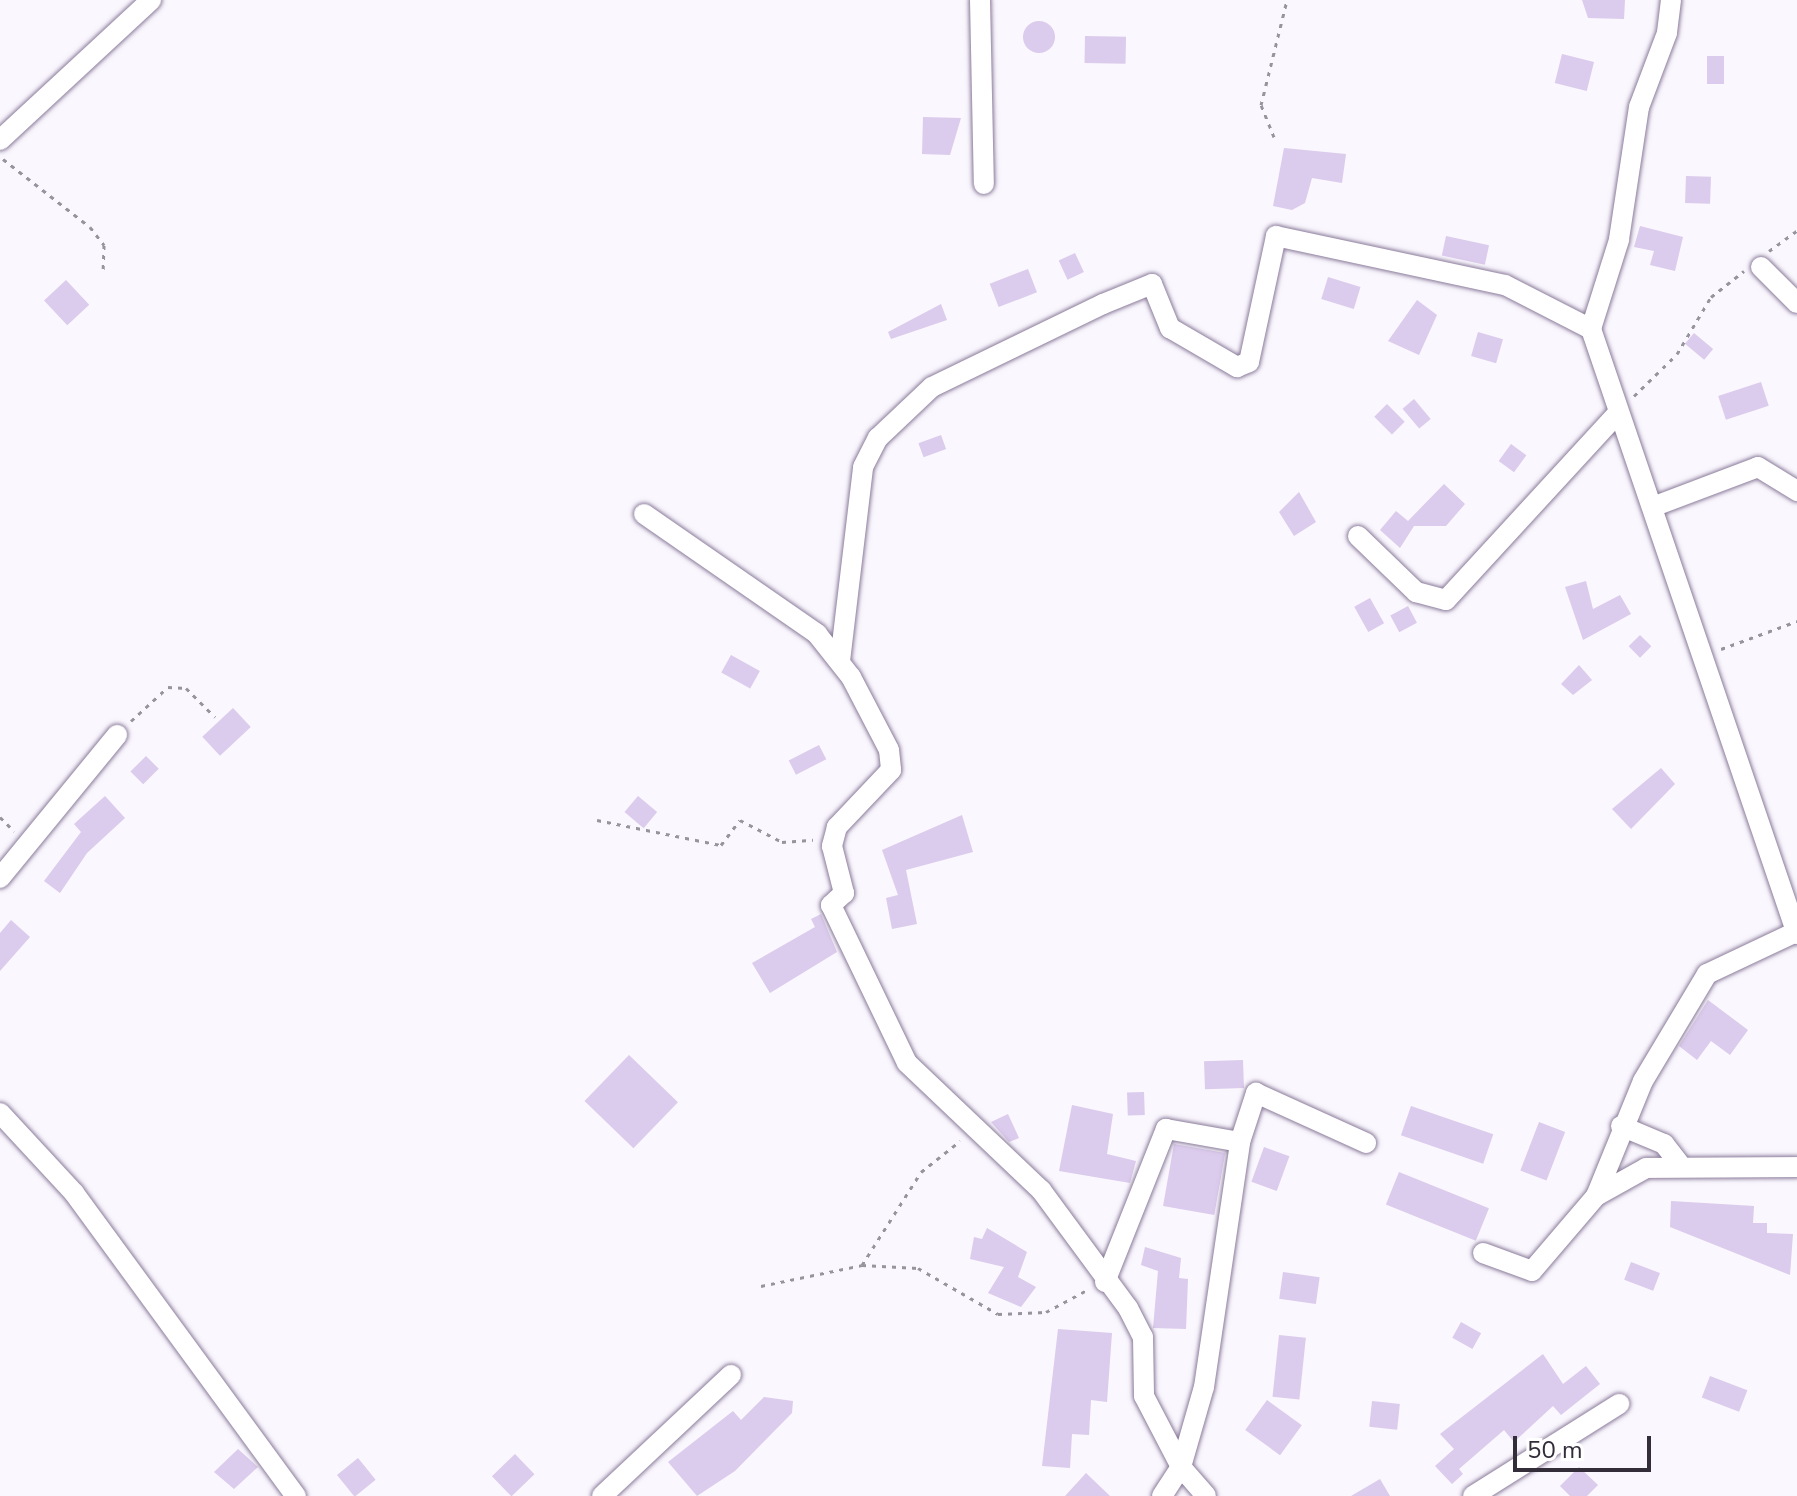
<!DOCTYPE html>
<html>
<head>
<meta charset="utf-8">
<style>
	body { margin:0 }
	#map { position:relative; width:1797px; height:1496px; overflow:hidden; background:#faf7fe; font-family:"Nunito Sans",sans-serif }
	div>[style] { position:absolute }
	.building>* { inset:0; background:#dbcbec; transform-origin:0 0 }
	.round { border-radius:50% }
	.path>* { height:3px; margin-top:-1.5px; transform-origin:0; background:repeating-linear-gradient(90deg,#98949e 0 4px,transparent 0 10px) }
	.roads { filter:drop-shadow(0 0 2px #8a7b9a) drop-shadow(0 0 2px #8a7b9a) }
	.minor>* { height:20px; margin:-10px; padding:0 10px; transform-origin:10px; border-radius:10px; background:#fff }
	span { translate:-50% -50%; white-space:nowrap; text-align:center; line-height:1.15; -webkit-text-stroke:7px #fff; paint-order:stroke }
	.scale { position:absolute; left:1513px; top:1436px; width:138px; height:36px; box-sizing:border-box; border:4px solid #332d3a; border-top:0; padding-left:10px; font-size:24px; line-height:28px; white-space:nowrap; color:#332d3a; -webkit-text-stroke:6px #fff; paint-order:stroke }
</style>
</head>
<body>
<div id="map">
	<div class="building">
		<div style="clip-path:polygon(1582px 0,1625px 0,1624px 19px,1588px 18px)"></div>
		<div class="round" style="left:1023px;top:21px;width:32px;height:32px"></div>
		<div style="left:1085px;top:36px;width:41px;height:27px;rotate:1deg"></div>
		<div style="left:1562px;top:54px;width:33px;height:30px;rotate:14deg"></div>
		<div style="left:1707px;top:56px;width:17px;height:28px"></div>
		<div style="clip-path:polygon(923px 117px,961px 118px,950px 155px,922px 154px)"></div>
		<div style="clip-path:polygon(1284px 148px,1346px 154px,1342px 183px,1312px 178px,1305px 203px,1292px 210px,1273px 206px)"></div>
		<div style="left:1686px;top:176px;width:25px;height:27px;rotate:2deg"></div>
		<div style="clip-path:polygon(1640px 226px,1683px 237px,1675px 271px,1650px 265px,1654px 251px,1634px 247px)"></div>
		<div style="left:1446px;top:236px;width:44px;height:20px;rotate:12deg"></div>
		<div style="left:1075px;top:253px;width:21px;height:18px;rotate:65deg"></div>
		<div style="left:1028px;top:269px;width:25px;height:41px;rotate:69deg"></div>
		<div style="left:1328px;top:277px;width:34px;height:23px;rotate:17deg"></div>
		<div style="left:66px;top:280px;width:34px;height:30px;rotate:47deg"></div>
		<div style="clip-path:polygon(1417px 300px,1437px 315px,1419px 355px,1388px 341px)"></div>
		<div style="clip-path:polygon(941px 304px,947px 320px,891px 339px,888px 332px)"></div>
		<div style="left:1478px;top:332px;width:26px;height:25px;rotate:16deg"></div>
		<div style="left:1694px;top:333px;width:25px;height:14px;rotate:40deg"></div>
		<div style="left:1761px;top:382px;width:25px;height:45px;rotate:72deg"></div>
		<div style="left:1414px;top:399px;width:26px;height:15px;rotate:50deg"></div>
		<div style="left:1387px;top:404px;width:25px;height:18px;rotate:45deg"></div>
		<div style="left:941px;top:435px;width:15px;height:24px;rotate:70deg"></div>
		<div style="left:1511px;top:444px;width:19px;height:21px;rotate:36deg"></div>
		<div style="clip-path:polygon(1444px 484px,1465px 504px,1446px 526px,1414px 526px,1400px 548px,1380px 530px,1396px 511px,1408px 521px)"></div>
		<div style="clip-path:polygon(1299px 492px,1316px 522px,1294px 536px,1279px 512px)"></div>
		<div style="clip-path:polygon(1586px 581px,1593px 609px,1620px 595px,1631px 614px,1583px 640px,1565px 587px)"></div>
		<div style="left:1370px;top:598px;width:29px;height:18px;rotate:61deg"></div>
		<div style="left:1408px;top:606px;width:19px;height:20px;rotate:62deg"></div>
		<div style="left:1640px;top:635px;width:16px;height:16px;rotate:45deg"></div>
		<div style="left:731px;top:655px;width:33px;height:20px;rotate:29deg"></div>
		<div style="clip-path:polygon(1579px 665px,1592px 680px,1573px 695px,1561px 684px)"></div>
		<div style="left:233px;top:708px;width:26px;height:42px;rotate:47deg"></div>
		<div style="left:819px;top:745px;width:16px;height:34px;rotate:63deg"></div>
		<div style="left:146px;top:756px;width:18px;height:22px;rotate:45deg"></div>
		<div style="clip-path:polygon(1661px 768px,1675px 784px,1631px 829px,1612px 809px)"></div>
		<div style="clip-path:polygon(105px 796px,125px 818px,87px 853px,60px 893px,44px 881px,81px 832px,74px 824px)"></div>
		<div style="left:638px;top:796px;width:25px;height:21px;rotate:40deg"></div>
		<div style="clip-path:polygon(962px 815px,973px 852px,906px 870px,917px 924px,892px 929px,886px 898px,898px 895px,882px 850px)"></div>
		<div style="clip-path:polygon(821px 914px,837px 952px,770px 993px,752px 963px,815px 927px,811px 919px)"></div>
		<div style="clip-path:polygon(11px 920px,30px 937px,0 971px,0 933px)"></div>
		<div style="clip-path:polygon(1708px 1000px,1748px 1030px,1730px 1055px,1711px 1041px,1697px 1060px,1679px 1046px)"></div>
		<div style="left:629px;top:1055px;width:68px;height:64px;rotate:44deg"></div>
		<div style="left:1243px;top:1060px;width:28px;height:39px;rotate:88deg"></div>
		<div style="left:1144px;top:1092px;width:23px;height:17px;rotate:88deg"></div>
		<div style="clip-path:polygon(1072px 1105px,1113px 1114px,1107px 1154px,1136px 1161px,1130px 1183px,1059px 1171px)"></div>
		<div style="left:1411px;top:1106px;width:87px;height:31px;rotate:19deg"></div>
		<div style="clip-path:polygon(1008px 1114px,1019px 1138px,1009px 1142px,991px 1122px)"></div>
		<div style="left:1539px;top:1122px;width:28px;height:52px;rotate:21deg"></div>
		<div style="left:1174px;top:1144px;width:52px;height:63px;rotate:10deg"></div>
		<div style="left:1264px;top:1147px;width:27px;height:37px;rotate:20deg"></div>
		<div style="left:1399px;top:1172px;width:97px;height:35px;rotate:22deg"></div>
		<div style="clip-path:polygon(1671px 1201px,1754px 1206px,1753px 1223px,1767px 1223px,1767px 1233px,1793px 1234px,1790px 1275px,1670px 1227px)"></div>
		<div style="clip-path:polygon(987px 1228px,1027px 1252px,1018px 1277px,1036px 1287px,1021px 1307px,988px 1293px,1004px 1267px,970px 1259px,974px 1237px,982px 1239px)"></div>
		<div style="clip-path:polygon(1145px 1247px,1181px 1258px,1179px 1278px,1188px 1279px,1186px 1329px,1153px 1328px,1158px 1271px,1141px 1265px)"></div>
		<div style="left:1631px;top:1262px;width:31px;height:19px;rotate:21deg"></div>
		<div style="left:1283px;top:1272px;width:37px;height:27px;rotate:8deg"></div>
		<div style="left:1461px;top:1322px;width:23px;height:18px;rotate:29deg"></div>
		<div style="clip-path:polygon(1058px 1329px,1112px 1333px,1107px 1402px,1091px 1400px,1089px 1435px,1072px 1434px,1070px 1468px,1042px 1466px)"></div>
		<div style="left:1279px;top:1335px;width:27px;height:62px;rotate:6deg"></div>
		<div style="clip-path:polygon(1543px 1354px,1563px 1384px,1586px 1366px,1600px 1384px,1561px 1415px,1553px 1406px,1514px 1442px,1504px 1430px,1459px 1469px,1463px 1474px,1452px 1484px,1435px 1466px,1454px 1449px,1440px 1434px)"></div>
		<div style="left:1710px;top:1376px;width:40px;height:23px;rotate:21deg"></div>
		<div style="clip-path:polygon(764px 1397px,793px 1401px,792px 1413px,735px 1471px,697px 1496px,668px 1462px,733px 1411px,741px 1420px)"></div>
		<div style="left:1267px;top:1400px;width:43px;height:37px;rotate:36deg"></div>
		<div style="left:1372px;top:1401px;width:28px;height:26px;rotate:6deg"></div>
		<div style="clip-path:polygon(238px 1449px,258px 1467px,234px 1489px,214px 1472px)"></div>
		<div style="left:515px;top:1454px;width:28px;height:32px;rotate:46deg"></div>
		<div style="left:358px;top:1458px;width:28px;height:27px;rotate:51deg"></div>
		<div style="clip-path:polygon(1579px 1467px,1598px 1485px,1587px 1496px,1570px 1496px,1560px 1486px)"></div>
		<div style="clip-path:polygon(1086px 1473px,1110px 1496px,1065px 1496px)"></div>
		<div style="clip-path:polygon(1380px 1479px,1390px 1496px,1351px 1496px)"></div>
	</div>
	<div class="path">
		<div style="left:1274px;top:137px;width:35px;rotate:-112deg"></div>
		<div style="left:1261px;top:105px;width:108px;rotate:-76.1deg"></div>
		<div style="left:3px;top:159px;width:110px;rotate:38deg"></div>
		<div style="left:90px;top:227px;width:23px;rotate:52deg"></div>
		<div style="left:104px;top:245px;width:25px;rotate:92deg"></div>
		<div style="left:1769px;top:251px;width:34px;rotate:-36deg"></div>
		<div style="left:1634px;top:396px;width:60px;rotate:-44.3deg"></div>
		<div style="left:1677px;top:354px;width:66px;rotate:-59.2deg"></div>
		<div style="left:1711px;top:297px;width:42px;rotate:-38.2deg"></div>
		<div style="left:1721px;top:649px;width:81px;rotate:-20.2deg"></div>
		<div style="left:131px;top:721px;width:50px;rotate:-42.6deg"></div>
		<div style="left:168px;top:687px;width:18px;rotate:3deg"></div>
		<div style="left:186px;top:688px;width:41px;rotate:45deg"></div>
		<div style="left:0;top:817px;width:20px;rotate:45deg"></div>
		<div style="left:597px;top:820px;width:126px;rotate:11.4deg"></div>
		<div style="left:721px;top:845px;width:31px;rotate:-53deg"></div>
		<div style="left:740px;top:820px;width:47px;rotate:27.6deg"></div>
		<div style="left:782px;top:842px;width:31px;rotate:-4deg"></div>
		<div style="left:862px;top:1265px;width:56px;rotate:3.1deg"></div>
		<div style="left:918px;top:1268px;width:92px;rotate:29.9deg"></div>
		<div style="left:998px;top:1314px;width:48px;rotate:-2.4deg"></div>
		<div style="left:1046px;top:1312px;width:47px;rotate:-28.2deg"></div>
		<div style="left:761px;top:1286px;width:103px;rotate:-11.7deg"></div>
		<div style="left:862px;top:1265px;width:110px;rotate:-57.6deg"></div>
		<div style="left:921px;top:1172px;width:50px;rotate:-38.5deg"></div>
	</div>
	<div class="roads">
		<div class="minor">
			<div style="left:980px;top:0;width:184px;rotate:88.8deg"></div>
			<div style="left:1671px;top:0;width:33px;rotate:97deg"></div>
			<div style="left:1667px;top:33px;width:79px;rotate:110.7deg"></div>
			<div style="left:1639px;top:107px;width:134px;rotate:98.6deg"></div>
			<div style="left:1619px;top:240px;width:93px;rotate:107.5deg"></div>
			<div style="left:1591px;top:329px;width:639px;rotate:71.2deg"></div>
			<div style="left:0;top:140px;width:206px;rotate:-42.8deg"></div>
			<div style="left:1761px;top:267px;width:51px;rotate:45deg"></div>
			<div style="left:1655px;top:506px;width:110px;rotate:-20.7deg"></div>
			<div style="left:1758px;top:467px;width:46px;rotate:31.6deg"></div>
			<div style="left:644px;top:514px;width:211px;rotate:34.7deg"></div>
			<div style="left:817px;top:634px;width:55px;rotate:51.7deg"></div>
			<div style="left:851px;top:677px;width:82px;rotate:62.5deg"></div>
			<div style="left:889px;top:750px;width:20px;rotate:84deg"></div>
			<div style="left:891px;top:770px;width:79px;rotate:133.5deg"></div>
			<div style="left:837px;top:827px;width:20px;rotate:105deg"></div>
			<div style="left:832px;top:846px;width:49px;rotate:75.7deg"></div>
			<div style="left:844px;top:893px;width:18px;rotate:137deg"></div>
			<div style="left:831px;top:905px;width:175px;rotate:64.3deg"></div>
			<div style="left:907px;top:1063px;width:185px;rotate:43.5deg"></div>
			<div style="left:1041px;top:1190px;width:147px;rotate:53.6deg"></div>
			<div style="left:1128px;top:1308px;width:33px;rotate:63deg"></div>
			<div style="left:1143px;top:1337px;width:59px;rotate:89deg"></div>
			<div style="left:1144px;top:1396px;width:80px;rotate:62.5deg"></div>
			<div style="left:1181px;top:1467px;width:38px;rotate:49deg"></div>
			<div style="left:1358px;top:536px;width:81px;rotate:44deg"></div>
			<div style="left:1416px;top:592px;width:31px;rotate:15deg"></div>
			<div style="left:1446px;top:600px;width:254px;rotate:-47.4deg"></div>
			<div style="left:840px;top:661px;width:195px;rotate:-83.2deg"></div>
			<div style="left:863px;top:467px;width:33px;rotate:-63deg"></div>
			<div style="left:878px;top:438px;width:74px;rotate:-43.4deg"></div>
			<div style="left:932px;top:387px;width:190px;rotate:-25.9deg"></div>
			<div style="left:1103px;top:304px;width:53px;rotate:-22.2deg"></div>
			<div style="left:1152px;top:284px;width:48px;rotate:67.8deg"></div>
			<div style="left:1170px;top:328px;width:78px;rotate:30.2deg"></div>
			<div style="left:1237px;top:367px;width:13px;rotate:-23deg"></div>
			<div style="left:1249px;top:362px;width:129px;rotate:-77.9deg"></div>
			<div style="left:1276px;top:236px;width:234px;rotate:12.1deg"></div>
			<div style="left:1505px;top:285px;width:97px;rotate:27.1deg"></div>
			<div style="left:0;top:878px;width:185px;rotate:-50.7deg"></div>
			<div style="left:0;top:1113px;width:109px;rotate:47.2deg"></div>
			<div style="left:74px;top:1193px;width:376px;rotate:53.8deg"></div>
			<div style="left:1621px;top:1126px;width:47px;rotate:22.7deg"></div>
			<div style="left:1664px;top:1144px;width:24px;rotate:52deg"></div>
			<div style="left:1596px;top:1196px;width:124px;rotate:-67.8deg"></div>
			<div style="left:1643px;top:1081px;width:125px;rotate:-59.1deg"></div>
			<div style="left:1707px;top:974px;width:98px;rotate:-25.3deg"></div>
			<div style="left:1483px;top:1253px;width:52px;rotate:20.2deg"></div>
			<div style="left:1532px;top:1271px;width:99px;rotate:-49.5deg"></div>
			<div style="left:1596px;top:1196px;width:57px;rotate:-29.2deg"></div>
			<div style="left:1646px;top:1168px;width:151px;rotate:-0.4deg"></div>
			<div style="left:1105px;top:1282px;width:165px;rotate:-68.3deg"></div>
			<div style="left:1166px;top:1129px;width:75px;rotate:10deg"></div>
			<div style="left:1240px;top:1142px;width:52px;rotate:-71.9deg"></div>
			<div style="left:1256px;top:1093px;width:121px;rotate:24.4deg"></div>
			<div style="left:602px;top:1496px;width:177px;rotate:-43.2deg"></div>
			<div style="left:1162px;top:1496px;width:35px;rotate:-57deg"></div>
			<div style="left:1181px;top:1467px;width:83px;rotate:-74deg"></div>
			<div style="left:1204px;top:1387px;width:248px;rotate:-81.6deg"></div>
			<div style="left:1473px;top:1496px;width:173px;rotate:-32.2deg"></div>
		</div>
	</div>
	<div class="scale">50 m</div>
</div>
</body>
</html>
